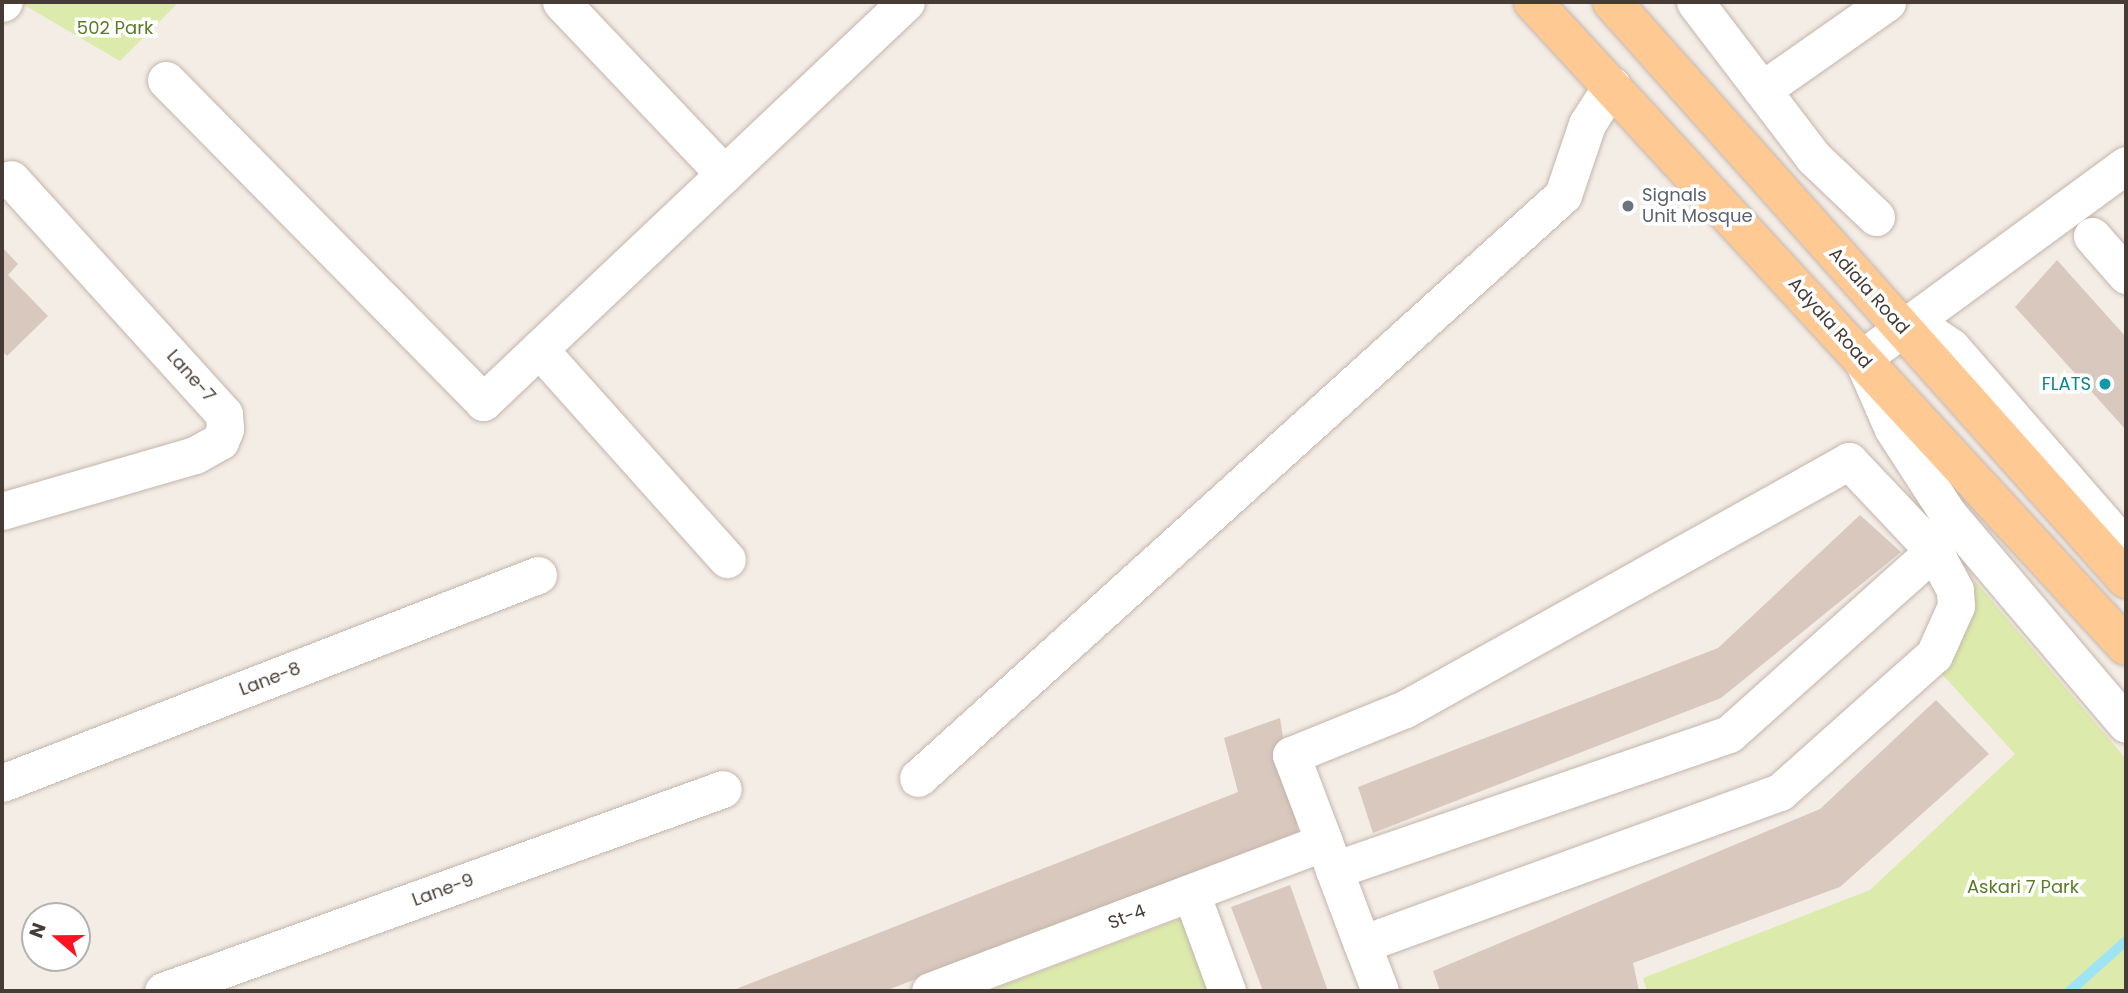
<!DOCTYPE html>
<html>
<head>
<meta charset="utf-8">
<style>
	body { margin:0 }
	#map { position:relative; width:2128px; height:993px; overflow:hidden; background:#f4ede6; font-family:Poppins,sans-serif }
	div>[style] { position:absolute }
	.green>* { inset:0; background:#dceaac }
	.stream>* { height:10px; margin:-5px; padding:0 5px; transform-origin:5px; border-radius:5px; background:#9fe4f4 }
	.building>* { inset:0; background:#d9c8be }
	.roads { filter:drop-shadow(0 0 2px #c3b5ab) drop-shadow(0 0 2px #c3b5ab) }
	.minor>* { height:37px; margin:-18.5px; padding:0 18.5px; transform-origin:18.5px; border-radius:18.5px; background:#fff }
	.major>* { height:38px; margin:-19px; padding:0 19px; transform-origin:19px; border-radius:19px; background:#ffc994 }
	.dots>* { width:19px; height:19px; translate:-50% -50%; box-sizing:border-box; border:4px solid #fff; border-radius:50% }
	span { translate:-50% -50%; white-space:nowrap; text-align:center; line-height:1.15; -webkit-text-stroke:7px #fff; paint-order:stroke }
	.park-label { font-size:18px; color:#597c25 }
	.worship-label { font-size:18px; color:#5b616d }
	.left { translate:0 -50%; text-align:left }
	.street-label { font-size:18px; color:#473c35 }
	.culture-label { font-size:18px; color:#0d838f }
	.right { translate:-100% -50%; text-align:right }
	.frame { position:absolute; inset:0; border:4px solid #473c35; pointer-events:none }
	.north { position:absolute; left:21px; top:902px; width:70px; height:70px; box-sizing:border-box; background:#fff; border:2px solid #b5b1ae; border-radius:50%; rotate:290deg; font-size:19px; font-weight:700; line-height:28px; text-align:center; color:#473c35 }
	.north::after { content:''; display:block; margin:auto; width:24px; height:32px; background:#ff1222; clip-path:polygon(50% 0,100% 100%,50% 72%,0 100%) }
</style>
</head>
<body>
<div id="map">
	<div class="green">
		<div style="clip-path:polygon(19px 2px,179px 2px,120px 61px)"></div>
		<div style="clip-path:polygon(1975px 581px,2126px 759px,2126px 991px,1647px 991px,1643px 978px,1870px 890px,2015px 754px,1940px 672px,1968px 615px)"></div>
		<div style="clip-path:polygon(1185px 917px,1211px 991px,988px 991px)"></div>
	</div>
	<div class="stream">
		<div style="left:2070px;top:991px;width:75px;rotate:-41.8deg"></div>
	</div>
	<div class="building">
		<div style="clip-path:polygon(2px 247px,18px 264px,8px 275px,48px 316px,7px 356px,2px 351px)"></div>
		<div style="clip-path:polygon(2057px 260px,2126px 337px,2126px 430px,2015px 307px)"></div>
		<div style="clip-path:polygon(1860px 515px,1901px 552px,1721px 698px,1373px 833px,1358px 787px,1718px 648px)"></div>
		<div style="clip-path:polygon(1936px 700px,1989px 754px,1840px 887px,1633px 963px,1639px 991px,1440px 991px,1433px 971px,1820px 809px)"></div>
		<div style="clip-path:polygon(1280px 718px,1298px 832px,885px 991px,731px 991px,1238px 792px,1224px 738px)"></div>
		<div style="clip-path:polygon(1290px 885px,1328px 991px,1263px 991px,1231px 907px)"></div>
	</div>
	<div class="roads">
		<div class="minor">
			<div style="left:561px;top:2px;width:237px;rotate:46.5deg"></div>
			<div style="left:1695px;top:2px;width:195px;rotate:52.7deg"></div>
			<div style="left:1813px;top:157px;width:87px;rotate:43.6deg"></div>
			<div style="left:2px;top:3px;width:2px;rotate:-27deg"></div>
			<div style="left:166px;top:80px;width:452px;rotate:45.4deg"></div>
			<div style="left:483px;top:402px;width:582px;rotate:-43.4deg"></div>
			<div style="left:1762px;top:90px;width:153px;rotate:-35.1deg"></div>
			<div style="left:2126px;top:165px;width:327px;rotate:143.8deg"></div>
			<div style="left:1862px;top:358px;width:77px;rotate:66.4deg"></div>
			<div style="left:1893px;top:429px;width:101px;rotate:57.1deg"></div>
			<div style="left:1948px;top:514px;width:275px;rotate:49.7deg"></div>
			<div style="left:2092px;top:236px;width:52px;rotate:48.9deg"></div>
			<div style="left:1901px;top:327px;width:25px;rotate:7deg"></div>
			<div style="left:1926px;top:330px;width:30px;rotate:34deg"></div>
			<div style="left:1951px;top:347px;width:267px;rotate:49deg"></div>
			<div style="left:539px;top:349px;width:282px;rotate:48.2deg"></div>
			<div style="left:2px;top:511px;width:201px;rotate:-16.2deg"></div>
			<div style="left:195px;top:455px;width:29px;rotate:-29deg"></div>
			<div style="left:220px;top:441px;width:13px;rotate:-67deg"></div>
			<div style="left:225px;top:429px;width:15px;rotate:-94deg"></div>
			<div style="left:224px;top:414px;width:317px;rotate:-132.2deg"></div>
			<div style="left:918px;top:778px;width:869px;rotate:-42.11deg"></div>
			<div style="left:1563px;top:195px;width:75px;rotate:-71.3deg"></div>
			<div style="left:1587px;top:124px;width:46px;rotate:-57.3deg"></div>
			<div style="left:2px;top:783px;width:575px;rotate:-21.21deg"></div>
			<div style="left:1334px;top:870px;width:418px;rotate:-19deg"></div>
			<div style="left:1729px;top:734px;width:275px;rotate:-41.8deg"></div>
			<div style="left:1191px;top:893px;width:104px;rotate:69.8deg"></div>
			<div style="left:1362px;top:944px;width:445px;rotate:-20deg"></div>
			<div style="left:1780px;top:792px;width:206px;rotate:-41.7deg"></div>
			<div style="left:1934px;top:655px;width:54px;rotate:-65.8deg"></div>
			<div style="left:1956px;top:606px;width:16px;rotate:-94deg"></div>
			<div style="left:1955px;top:590px;width:44px;rotate:-118.3deg"></div>
			<div style="left:1934px;top:551px;width:124px;rotate:-133.4deg"></div>
			<div style="left:1849px;top:461px;width:509px;rotate:150.81deg"></div>
			<div style="left:1405px;top:709px;width:123px;rotate:158deg"></div>
			<div style="left:1291px;top:755px;width:93px;rotate:69.2deg"></div>
			<div style="left:1324px;top:842px;width:30px;rotate:70deg"></div>
			<div style="left:1334px;top:870px;width:79px;rotate:69.3deg"></div>
			<div style="left:1362px;top:944px;width:50px;rotate:69deg"></div>
			<div style="left:163px;top:991px;width:595px;rotate:-19.84deg"></div>
			<div style="left:930px;top:991px;width:421px;rotate:-20.7deg"></div>
		</div>
		<div class="major">
			<div style="left:1533px;top:2px;width:875px;rotate:47.36deg"></div>
			<div style="left:1612px;top:2px;width:773px;rotate:48.3deg"></div>
		</div>
	</div>
	<div class="dots">
		<div style="left:1628px;top:206px;background:#6b7280"></div>
		<div style="left:2105px;top:384px;background:#0f9aa8"></div>
	</div>
	<div class="park-label">
		<span style="left:115px;top:28px">502 Park</span>
		<span style="left:2023px;top:887px">Askari 7 Park</span>
	</div>
	<div class="worship-label">
		<span class="left" style="left:1642px;top:206px">Signals<br>Unit Mosque</span>
	</div>
	<div class="street-label">
		<span style="left:1869px;top:291px;rotate:48deg">Adiala Road</span>
		<span style="left:1830px;top:323px;rotate:48deg">Adyala Road</span>
		<span style="left:191px;top:376px;rotate:48deg">Lane-7</span>
		<span style="left:270px;top:679px;rotate:-21deg">Lane-8</span>
		<span style="left:443px;top:890px;rotate:-20deg">Lane-9</span>
		<span style="left:1127px;top:917px;rotate:-21deg">St-4</span>
	</div>
	<div class="culture-label">
		<span class="right" style="left:2091px;top:384px">FLATS</span>
	</div>
	<div class="frame"></div>
	<div class="north">N</div>
</div>
</body>
</html>
